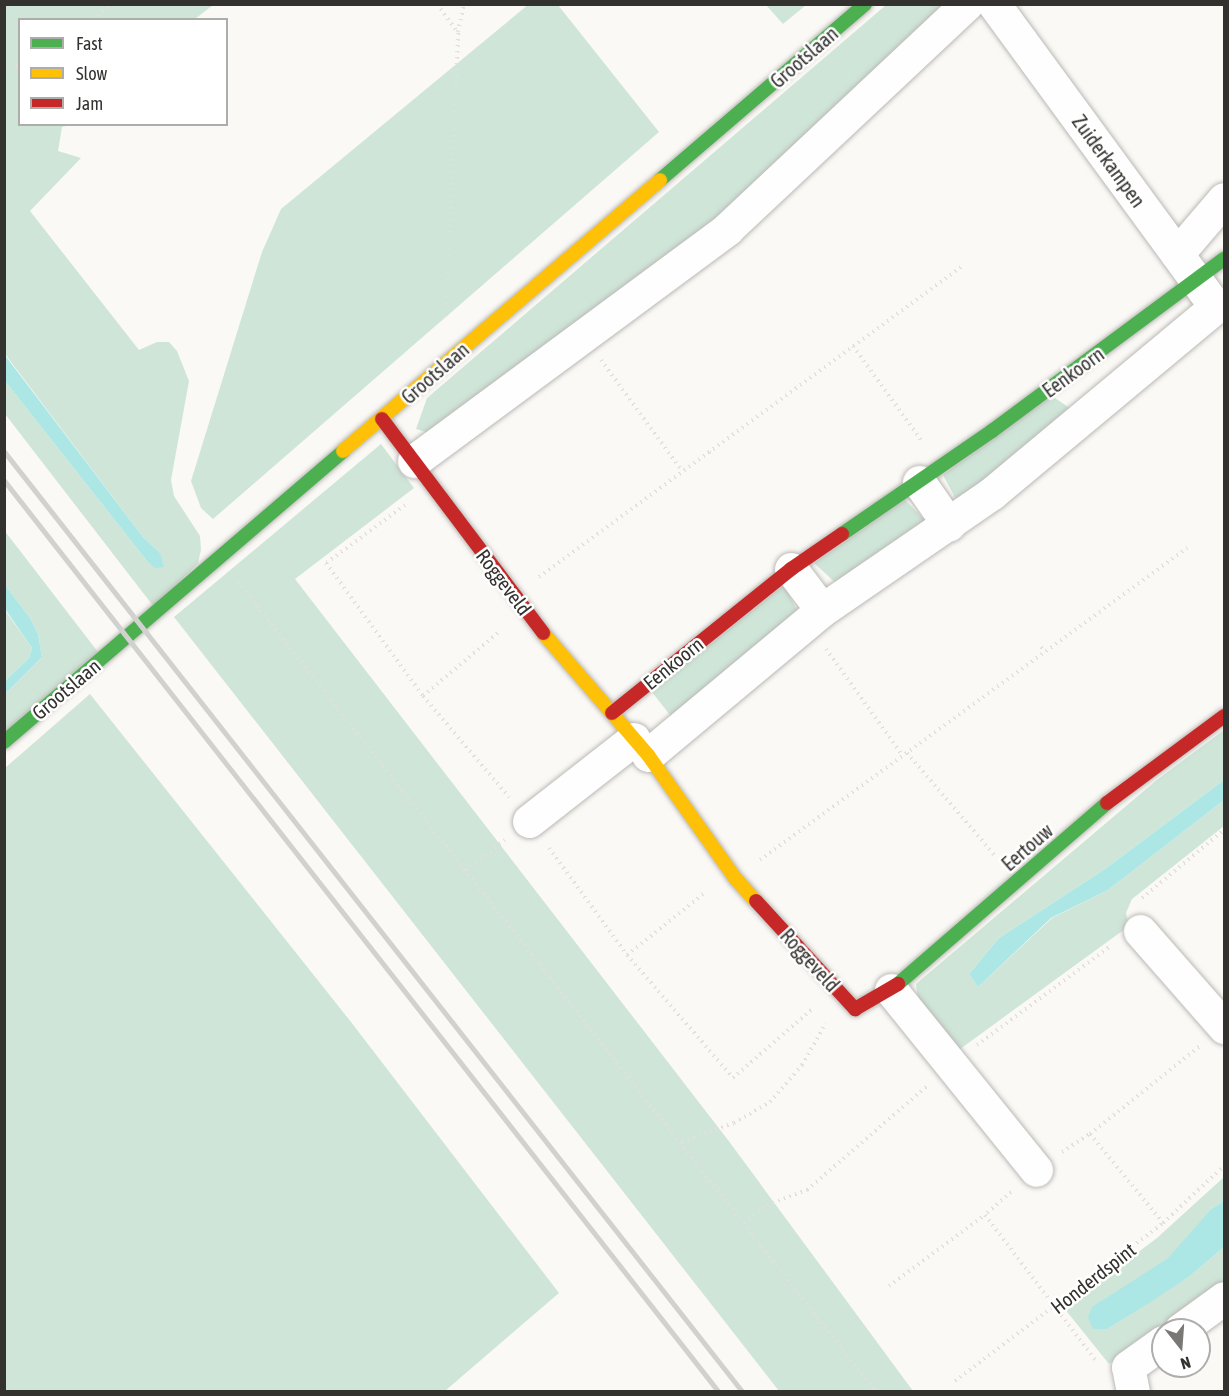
<!DOCTYPE html>
<html>
<head>
<meta charset="utf-8">
<style>
	body { margin:0 }
	#map { position:relative; width:1229px; height:1396px; overflow:hidden; background:#fbf9f5; font-family:"Asap Condensed",sans-serif }
	div>[style] { position:absolute }
	.green>* { inset:0; background:#cfe5d8 }
	.water>* { inset:0; background:#ace7e6 }
	.path>* { height:4px; margin-top:-2px; transform-origin:0; background:repeating-linear-gradient(90deg,#e1e0df 0 1.5px,transparent 0 6px) }
	.roads { filter:drop-shadow(0 0 2px #bab9b6) drop-shadow(0 0 2px #bab9b6) }
	.street>* { height:33px; margin:-16.5px; padding:0 16.5px; transform-origin:16.5px; border-radius:16.5px; background:#fefefe }
	.fast>* { height:14px; margin:-7px; padding:0 7px; transform-origin:7px; border-radius:7px; background:#4caf50 }
	.slow>* { height:14px; margin:-7px; padding:0 7px; transform-origin:7px; border-radius:7px; background:#ffc107 }
	.jam>* { height:14px; margin:-7px; padding:0 7px; transform-origin:7px; border-radius:7px; background:#c62828 }
	.rail>* { height:4.5px; margin:-2.25px; padding:0 2.25px; transform-origin:2.25px; border-radius:2.25px; background:#d1d1d0 }
	span { translate:-50% -50%; white-space:nowrap; text-align:center; line-height:1.15; -webkit-text-stroke:5px #fff; paint-order:stroke }
	.street-label { font-size:20px; color:#33322f }
	.frame { position:absolute; inset:0; border:6px solid #33322f; pointer-events:none }
	.legend { position:absolute; left:18px; top:18px; width:210px; height:108px; box-sizing:border-box; background:#fff; border:2px solid #adadac; margin:0; padding:8px 10px; list-style:none; font-size:18px; color:#33322f }
	.legend li { display:flex; align-items:center; gap:12px; height:30px }
	.legend b { width:30px; border:2px solid #adadac }
	.north { position:absolute; left:1151px; top:1318px; width:60px; height:60px; box-sizing:border-box; background:#fff; border:2px solid #adadac; border-radius:50%; rotate:163deg; font-size:16px; font-weight:700; line-height:24px; text-align:center; color:#33322f }
	.north::after { content:''; display:block; margin:auto; width:21px; height:27px; background:#797874; clip-path:polygon(50% 0,100% 100%,50% 72%,0 100%) }
</style>
</head>
<body>
<div id="map">
	<div class="green">
		<div style="clip-path:polygon(529px 4px,558px 5px,659px 132px,213px 519px,201px 508px,191px 481px,262px 252px,281px 209px)"></div>
		<div style="clip-path:polygon(4px 5px,213px 5px,195px 19px,20px 20px,20px 124px,70px 125px,62px 127px,58px 151px,81px 158px,30px 211px,139px 350px,157px 342px,169px 342px,177px 351px,189px 381px,171px 480px,174px 496px,200px 536px,201px 550px,198px 563px,154px 607px,5px 414px,5px 381px,147px 561px,160px 553px,143px 537px,5px 354px)"></div>
		<div style="clip-path:polygon(766px 5px,806px 5px,783px 24px)"></div>
		<div style="clip-path:polygon(886px 5px,948px 5px,711px 227px,432px 434px,416px 429px,427px 398px)"></div>
		<div style="clip-path:polygon(1052px 396px,1074px 411px,960px 507px,943px 475px)"></div>
		<div style="clip-path:polygon(381px 444px,414px 488px,295px 579px,728px 1140px,913px 1391px,779px 1391px,174px 617px)"></div>
		<div style="clip-path:polygon(905px 500px,932px 527px,840px 587px,814px 563px)"></div>
		<div style="clip-path:polygon(4px 530px,98px 652px,5px 733px,5px 694px,42px 657px,38px 634px,30px 618px,5px 585px)"></div>
		<div style="clip-path:polygon(784px 585px,799px 614px,674px 720px,651px 691px)"></div>
		<div style="clip-path:polygon(4px 609px,32px 648px,29px 658px,5px 681px)"></div>
		<div style="clip-path:polygon(90px 694px,351px 1022px,559px 1293px,445px 1391px,5px 1391px,5px 768px)"></div>
		<div style="clip-path:polygon(1224px 730px,1224px 780px,1105px 869px,999px 938px,969px 974px,978px 987px,1052px 918px,1108px 890px,1224px 800px,1224px 826px,1132px 899px,1126px 913px,1129px 926px,956px 1052px,919px 1008px,916px 984px,1158px 779px)"></div>
		<div style="clip-path:polygon(1224px 1177px,1224px 1201px,1211px 1209px,1107px 1329px,1190px 1276px,1224px 1247px,1224px 1281px,1109px 1364px,1064px 1308px,1157px 1238px)"></div>
	</div>
	<div class="water">
		<div style="clip-path:polygon(4px 354px,143px 537px,160px 553px,164px 567px,155px 568px,147px 561px,5px 381px)"></div>
		<div style="clip-path:polygon(5px 585px,30px 618px,38px 634px,42px 657px,5px 694px,5px 681px,29px 658px,32px 648px,5px 609px)"></div>
		<div style="clip-path:polygon(1224px 780px,1224px 800px,1108px 890px,1051px 918px,978px 987px,969px 974px,999px 938px,1105px 869px)"></div>
		<div style="clip-path:polygon(1224px 1201px,1224px 1247px,1190px 1276px,1149px 1303px,1107px 1329px,1093px 1329px,1088px 1318px,1092px 1307px,1167px 1259px,1211px 1209px)"></div>
	</div>
	<div class="path">
		<div style="left:437px;top:4px;width:36px;rotate:54deg"></div>
		<div style="left:458px;top:33px;width:287px;rotate:92.4deg"></div>
		<div style="left:94px;top:20px;width:23px;rotate:-45deg"></div>
		<div style="left:458px;top:32px;width:29px;rotate:-78deg"></div>
		<div style="left:4px;top:64px;width:16px;rotate:7deg"></div>
		<div style="left:853px;top:346px;width:116px;rotate:54.1deg"></div>
		<div style="left:601px;top:360px;width:137px;rotate:53.9deg"></div>
		<div style="left:709px;top:452px;width:6px;rotate:51deg"></div>
		<div style="left:405px;top:505px;width:98px;rotate:143.7deg"></div>
		<div style="left:326px;top:563px;width:165px;rotate:53.9deg"></div>
		<div style="left:423px;top:696px;width:133px;rotate:49.6deg"></div>
		<div style="left:539px;top:577px;width:524px;rotate:-36.3deg"></div>
		<div style="left:238px;top:582px;width:1031px;rotate:51.77deg"></div>
		<div style="left:1041px;top:647px;width:6px;rotate:51deg"></div>
		<div style="left:826px;top:649px;width:132px;rotate:54.3deg"></div>
		<div style="left:423px;top:696px;width:102px;rotate:-40.2deg"></div>
		<div style="left:907px;top:753px;width:137px;rotate:49.4deg"></div>
		<div style="left:549px;top:848px;width:132px;rotate:53.9deg"></div>
		<div style="left:627px;top:955px;width:162px;rotate:49.2deg"></div>
		<div style="left:733px;top:1078px;width:105px;rotate:-41.1deg"></div>
		<div style="left:760px;top:860px;width:529px;rotate:-36.15deg"></div>
		<div style="left:466px;top:870px;width:49px;rotate:-37.6deg"></div>
		<div style="left:1142px;top:898px;width:107px;rotate:-39.7deg"></div>
		<div style="left:627px;top:955px;width:102px;rotate:-38.7deg"></div>
		<div style="left:977px;top:1045px;width:167px;rotate:-36.5deg"></div>
		<div style="left:1090px;top:1134px;width:141px;rotate:-38.7deg"></div>
		<div style="left:682px;top:1142px;width:55px;rotate:-20.1deg"></div>
		<div style="left:734px;top:1123px;width:42px;rotate:-30.3deg"></div>
		<div style="left:770px;top:1102px;width:49px;rotate:-49.1deg"></div>
		<div style="left:802px;top:1065px;width:48px;rotate:-60.3deg"></div>
		<div style="left:1062px;top:1152px;width:33px;rotate:-33deg"></div>
		<div style="left:1090px;top:1134px;width:115px;rotate:50.6deg"></div>
		<div style="left:1011px;top:1192px;width:35px;rotate:139deg"></div>
		<div style="left:985px;top:1215px;width:185px;rotate:52.7deg"></div>
		<div style="left:744px;top:1223px;width:29px;rotate:-38deg"></div>
		<div style="left:767px;top:1205px;width:43px;rotate:-20.6deg"></div>
		<div style="left:807px;top:1190px;width:159px;rotate:-40.9deg"></div>
		<div style="left:889px;top:1286px;width:119px;rotate:-36.5deg"></div>
		<div style="left:955px;top:1381px;width:261px;rotate:-37.2deg"></div>
		<div style="left:1163px;top:1223px;width:83px;rotate:-43.1deg"></div>
	</div>
	<div class="roads">
		<div class="street">
			<div style="left:994px;top:4px;width:368px;rotate:53.8deg"></div>
			<div style="left:1177px;top:254px;width:72px;rotate:-49.5deg"></div>
			<div style="left:414px;top:461px;width:390px;rotate:-36.5deg"></div>
			<div style="left:727px;top:229px;width:329px;rotate:-43.2deg"></div>
			<div style="left:919px;top:482px;width:52px;rotate:55.1deg"></div>
			<div style="left:791px;top:569px;width:51px;rotate:52.9deg"></div>
			<div style="left:648px;top:755px;width:226px;rotate:-39.8deg"></div>
			<div style="left:822px;top:610px;width:206px;rotate:-34.5deg"></div>
			<div style="left:992px;top:493px;width:290px;rotate:-39.8deg"></div>
			<div style="left:529px;top:821px;width:133px;rotate:-38deg"></div>
			<div style="left:1140px;top:931px;width:128px;rotate:48.8deg"></div>
			<div style="left:891px;top:990px;width:231px;rotate:51.1deg"></div>
			<div style="left:1180px;top:1330px;width:54px;rotate:-36deg"></div>
			<div style="left:1133px;top:1392px;width:25px;rotate:-101deg"></div>
			<div style="left:1128px;top:1367px;width:43px;rotate:-35.5deg"></div>
		</div>
		<div class="fast">
			<div style="left:660px;top:180px;width:270px;rotate:-40.6deg"></div>
			<div style="left:842px;top:534px;width:182px;rotate:-34.5deg"></div>
			<div style="left:992px;top:431px;width:289px;rotate:-36.6deg"></div>
			<div style="left:4px;top:742px;width:447px;rotate:-40.6deg"></div>
			<div style="left:898px;top:984px;width:276px;rotate:-40.9deg"></div>
		</div>
		<div class="slow">
			<div style="left:343px;top:451px;width:417px;rotate:-40.5deg"></div>
			<div style="left:543px;top:633px;width:161px;rotate:49.3deg"></div>
			<div style="left:648px;top:755px;width:151px;rotate:54.7deg"></div>
			<div style="left:735px;top:878px;width:31px;rotate:48deg"></div>
		</div>
		<div class="jam">
			<div style="left:382px;top:419px;width:268px;rotate:53deg"></div>
			<div style="left:612px;top:713px;width:230px;rotate:-38.8deg"></div>
			<div style="left:791px;top:569px;width:62px;rotate:-34.5deg"></div>
			<div style="left:1107px;top:803px;width:146px;rotate:-36.6deg"></div>
			<div style="left:756px;top:901px;width:147px;rotate:47.5deg"></div>
			<div style="left:855px;top:1009px;width:50px;rotate:-30.2deg"></div>
		</div>
	</div>
	<div class="rail">
		<div style="left:4px;top:451px;width:1196px;rotate:51.86deg"></div>
		<div style="left:4px;top:480px;width:1159px;rotate:51.9deg"></div>
	</div>
	<div class="street-label">
		<span style="left:804px;top:57px;rotate:-41deg">Grootslaan</span>
		<span style="left:1109px;top:161px;rotate:54deg">Zuiderkampen</span>
		<span style="left:1073px;top:372px;rotate:-36deg">Eenkoorn</span>
		<span style="left:435px;top:373px;rotate:-41deg">Grootslaan</span>
		<span style="left:504px;top:582px;rotate:53deg">Roggeveld</span>
		<span style="left:673px;top:663px;rotate:-39deg">Eenkoorn</span>
		<span style="left:66px;top:689px;rotate:-40deg">Grootslaan</span>
		<span style="left:1027px;top:847px;rotate:-41deg">Eertouw</span>
		<span style="left:810px;top:960px;rotate:48deg">Roggeveld</span>
		<span style="left:1093px;top:1278px;rotate:-38deg">Honderdspint</span>
	</div>
	<div class="frame"></div>
	<ul class="legend">
	<li><b style="height:8px;background:#4caf50"></b>Fast</li>
	<li><b style="height:8px;background:#ffc107"></b>Slow</li>
	<li><b style="height:8px;background:#c62828"></b>Jam</li>
	</ul>
	<div class="north">N</div>
</div>
</body>
</html>
